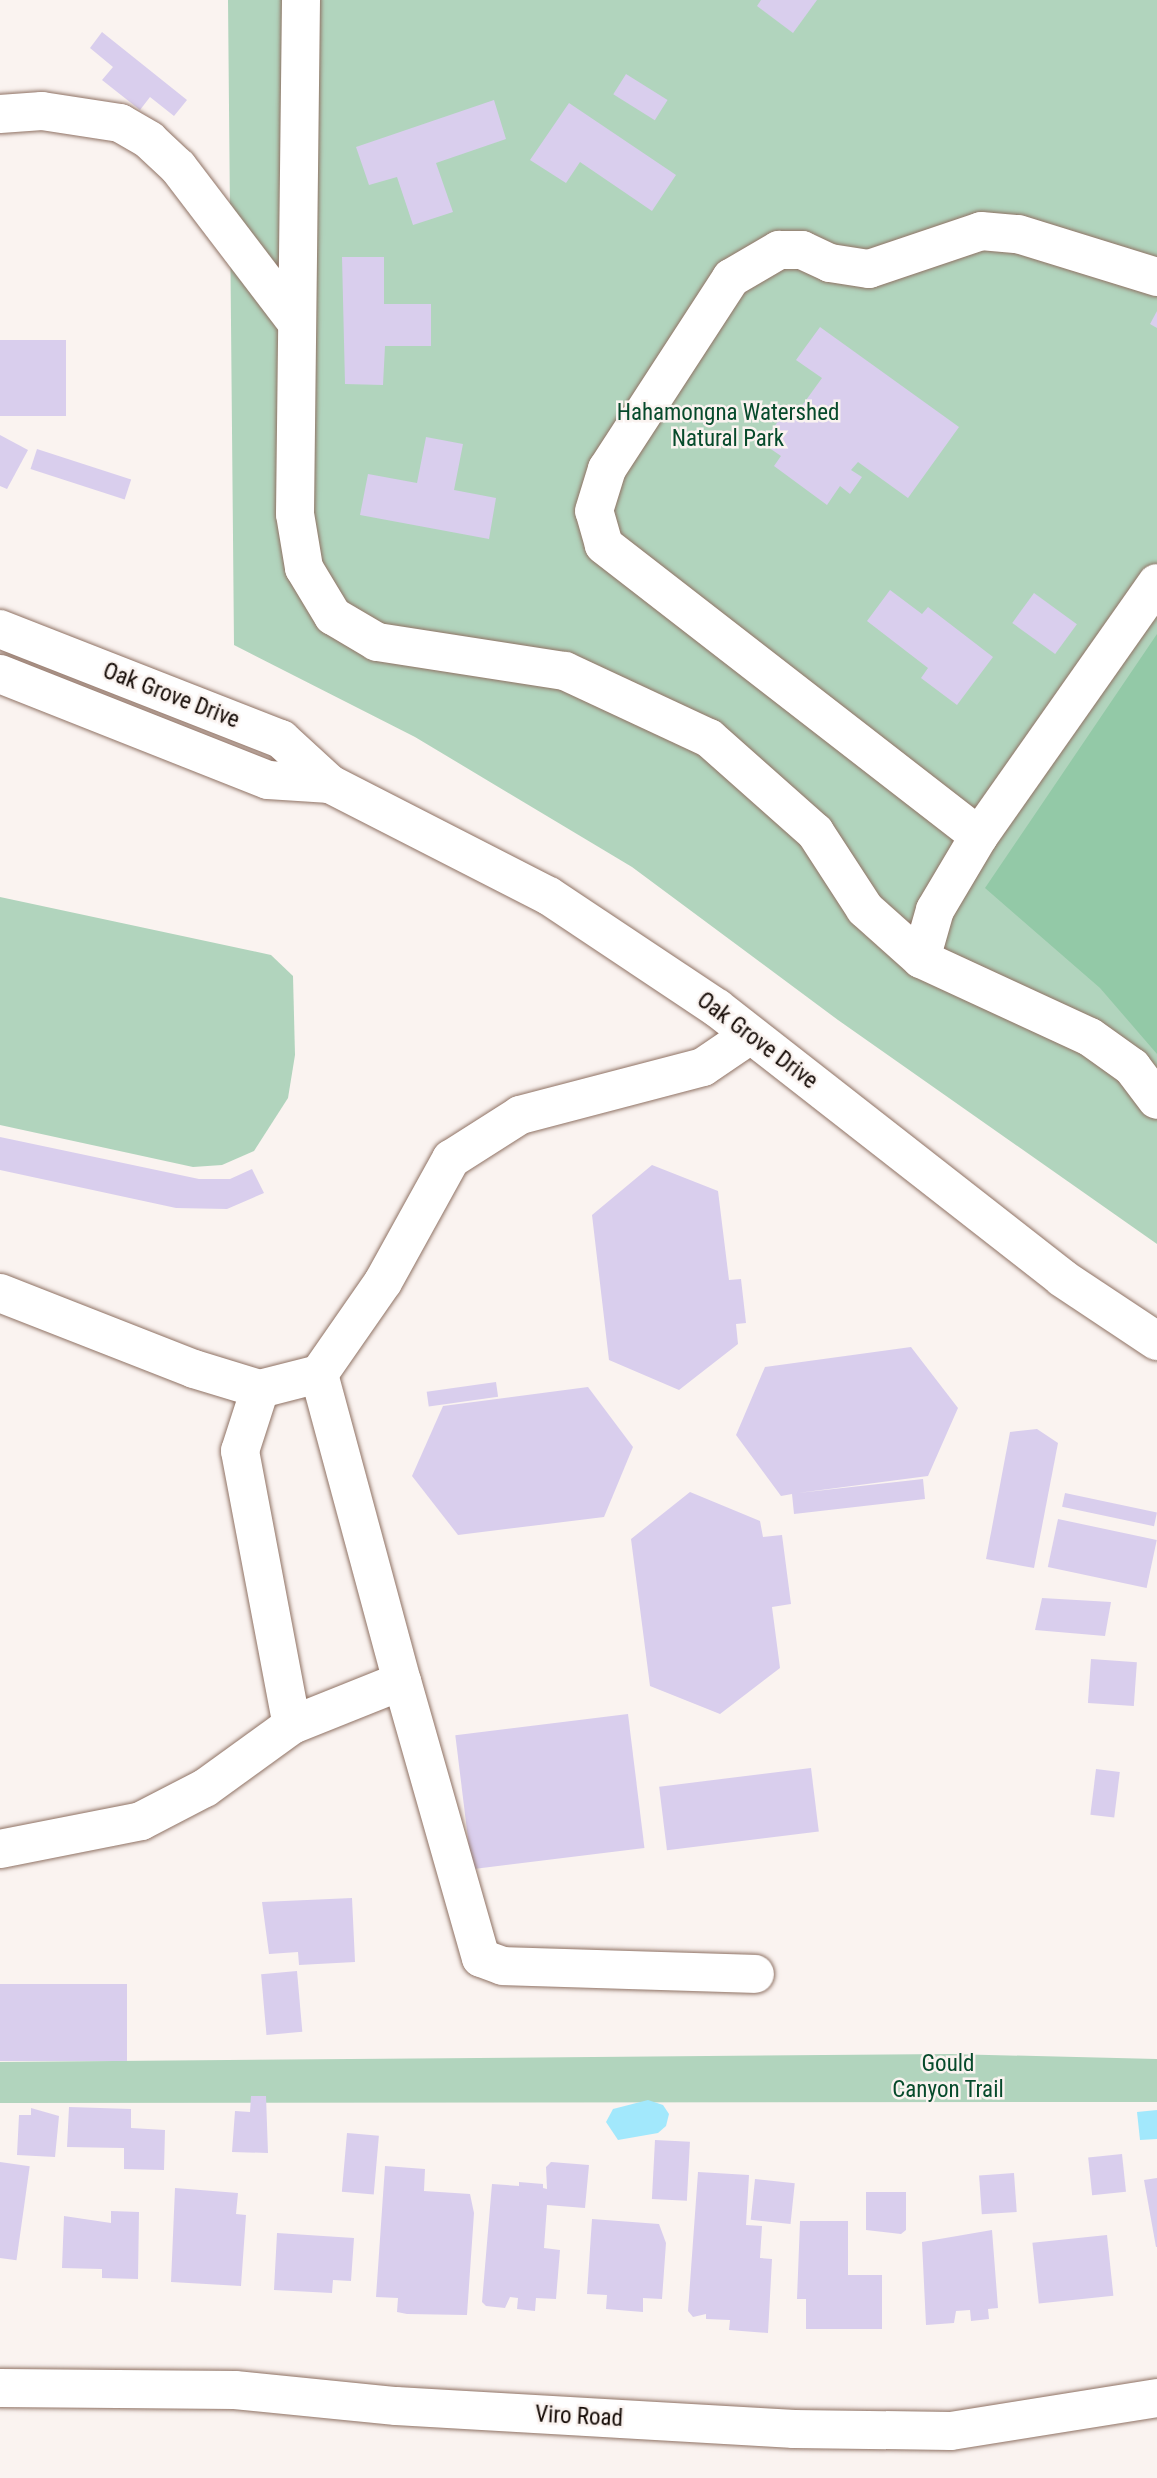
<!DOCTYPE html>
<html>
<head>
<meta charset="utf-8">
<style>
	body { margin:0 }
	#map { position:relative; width:1157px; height:2478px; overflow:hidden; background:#faf3f0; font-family:"Roboto Condensed",sans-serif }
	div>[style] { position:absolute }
	.green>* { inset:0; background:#b1d4bd }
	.forest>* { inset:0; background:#93c9a7 }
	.water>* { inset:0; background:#a2e8fc }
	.building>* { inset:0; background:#d9ceed; transform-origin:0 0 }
	.roads { filter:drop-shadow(0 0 2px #8f7264) drop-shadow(0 0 2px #8f7264) }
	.minor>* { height:38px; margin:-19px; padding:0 19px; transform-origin:19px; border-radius:19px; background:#fff }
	span { translate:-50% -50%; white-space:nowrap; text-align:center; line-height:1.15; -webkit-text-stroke:5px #faf3f0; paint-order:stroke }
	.park-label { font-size:23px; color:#064a2b }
	.street-label { font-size:23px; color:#140a05 }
</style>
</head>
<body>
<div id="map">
	<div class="green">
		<div style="clip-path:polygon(228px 0,1157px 0,1157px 1244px,838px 1020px,632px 867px,415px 737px,234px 645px)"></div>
		<div style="clip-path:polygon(0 897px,271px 955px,293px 976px,295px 1055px,288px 1098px,254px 1151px,222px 1165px,193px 1167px,0 1125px)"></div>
		<div style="clip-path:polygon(949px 2054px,1157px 2059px,1157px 2102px,0 2103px,0 2062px)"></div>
	</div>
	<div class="forest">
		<div style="clip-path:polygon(1157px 634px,1157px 1054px,1100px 988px,985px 888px)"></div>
	</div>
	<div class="water">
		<div style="clip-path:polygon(648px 2100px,663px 2105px,669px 2114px,666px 2126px,658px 2133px,618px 2140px,606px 2122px,613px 2109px)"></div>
		<div style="clip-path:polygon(1157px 2110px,1157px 2139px,1140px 2140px,1137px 2112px)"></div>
	</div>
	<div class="building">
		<div style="clip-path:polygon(761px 0,817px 0,793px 33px,757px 6px)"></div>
		<div style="clip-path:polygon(102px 32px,187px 100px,174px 116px,150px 97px,140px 110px,102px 80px,113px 67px,90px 48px)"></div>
		<div style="left:626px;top:74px;width:49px;height:24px;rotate:32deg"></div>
		<div style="clip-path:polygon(494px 100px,506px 139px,436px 163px,453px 212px,413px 225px,397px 177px,369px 185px,356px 147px)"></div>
		<div style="clip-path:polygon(569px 103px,676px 175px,652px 211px,580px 162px,566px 183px,530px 160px)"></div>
		<div style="clip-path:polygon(342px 257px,384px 257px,384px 304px,431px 304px,431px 346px,385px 346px,383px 385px,345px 384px)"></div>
		<div style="clip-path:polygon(1157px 311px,1157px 328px,1150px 324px)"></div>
		<div style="clip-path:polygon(820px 327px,959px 427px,908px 498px,858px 462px,851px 470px,862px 477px,850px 494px,840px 486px,827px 505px,774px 466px,781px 456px,762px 443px,788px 408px,796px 414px,822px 378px,796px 360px)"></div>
		<div style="left:0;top:340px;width:66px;height:76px"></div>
		<div style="clip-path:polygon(0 435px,28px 450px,7px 489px,0 486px)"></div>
		<div style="clip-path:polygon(426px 437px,463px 444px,454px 490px,496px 498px,489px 539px,360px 515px,368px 474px,417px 483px)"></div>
		<div style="left:37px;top:449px;width:99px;height:21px;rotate:18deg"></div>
		<div style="clip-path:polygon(890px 590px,922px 614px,928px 607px,993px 657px,957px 705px,921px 678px,928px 668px,867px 621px)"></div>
		<div style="left:1034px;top:593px;width:53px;height:37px;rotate:36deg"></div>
		<div style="clip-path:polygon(0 1137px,199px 1179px,230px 1179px,252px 1169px,264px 1193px,227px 1209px,176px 1208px,0 1170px)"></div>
		<div style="clip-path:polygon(652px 1165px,718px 1191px,729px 1280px,741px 1279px,746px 1323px,736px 1324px,738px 1344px,679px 1390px,609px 1360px,592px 1215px)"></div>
		<div style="clip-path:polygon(911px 1347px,958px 1408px,928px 1476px,798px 1493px,923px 1479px,925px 1499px,794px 1514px,792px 1494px,781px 1496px,736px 1435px,765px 1367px)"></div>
		<div style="left:496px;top:1382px;width:15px;height:70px;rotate:82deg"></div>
		<div style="clip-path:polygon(588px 1387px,633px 1447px,604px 1517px,458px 1535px,412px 1476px,443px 1406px)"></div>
		<div style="clip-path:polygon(1037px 1429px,1058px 1443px,1034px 1568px,986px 1559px,1010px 1432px)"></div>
		<div style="clip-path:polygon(690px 1492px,760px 1521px,763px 1537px,782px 1535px,791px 1604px,772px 1607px,780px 1668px,720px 1714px,650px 1686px,631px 1539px)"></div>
		<div style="left:1065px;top:1493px;width:94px;height:14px;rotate:12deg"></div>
		<div style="left:1058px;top:1519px;width:101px;height:49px;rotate:12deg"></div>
		<div style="clip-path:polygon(1042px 1598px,1111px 1602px,1105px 1636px,1035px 1630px)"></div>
		<div style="left:1091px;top:1659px;width:46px;height:44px;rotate:4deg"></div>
		<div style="left:628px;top:1714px;width:135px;height:174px;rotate:83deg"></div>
		<div style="left:811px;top:1768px;width:64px;height:153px;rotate:83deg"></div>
		<div style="left:1096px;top:1769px;width:24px;height:46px;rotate:7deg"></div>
		<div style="clip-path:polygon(352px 1898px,355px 1962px,299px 1965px,298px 1952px,269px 1954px,262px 1902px)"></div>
		<div style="left:297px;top:1971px;width:61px;height:36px;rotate:85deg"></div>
		<div style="left:0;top:1984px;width:127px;height:77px"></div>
		<div style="clip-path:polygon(251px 2096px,266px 2096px,268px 2153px,232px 2152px,235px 2111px,250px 2112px)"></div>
		<div style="clip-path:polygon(69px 2107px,131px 2109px,131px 2128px,165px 2130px,164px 2170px,124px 2169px,124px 2148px,67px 2147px)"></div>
		<div style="clip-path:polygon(31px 2108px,59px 2116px,55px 2157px,17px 2155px,19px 2115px,31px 2115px)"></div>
		<div style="left:347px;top:2133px;width:32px;height:59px;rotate:5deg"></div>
		<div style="left:655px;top:2140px;width:35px;height:59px;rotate:3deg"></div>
		<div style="left:1122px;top:2154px;width:38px;height:34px;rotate:84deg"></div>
		<div style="left:0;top:2162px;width:30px;height:95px;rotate:8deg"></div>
		<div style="clip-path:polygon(551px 2162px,589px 2165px,585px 2208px,547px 2205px,544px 2248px,560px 2250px,556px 2299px,536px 2298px,535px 2311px,517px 2309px,518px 2298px,510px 2297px,505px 2308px,486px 2306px,482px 2302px,492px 2184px,519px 2186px,519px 2182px,543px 2184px,543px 2188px,547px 2189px,546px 2167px)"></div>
		<div style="clip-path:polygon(385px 2166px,425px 2169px,424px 2191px,470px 2194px,474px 2213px,467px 2315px,407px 2314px,397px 2312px,398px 2298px,376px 2297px)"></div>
		<div style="clip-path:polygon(698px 2172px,749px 2175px,746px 2225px,762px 2226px,760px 2258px,772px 2259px,768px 2333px,729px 2330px,730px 2320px,706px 2319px,706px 2314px,693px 2317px,688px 2311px)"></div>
		<div style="left:1014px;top:2173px;width:39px;height:35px;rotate:86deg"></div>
		<div style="clip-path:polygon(1157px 2178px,1157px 2247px,1156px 2247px,1144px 2180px)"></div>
		<div style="left:755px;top:2179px;width:40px;height:41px;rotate:6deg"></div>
		<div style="clip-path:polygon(175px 2188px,238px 2193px,236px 2214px,246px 2215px,241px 2286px,171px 2282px)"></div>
		<div style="clip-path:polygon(866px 2192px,906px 2192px,906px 2230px,901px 2234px,866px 2230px)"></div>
		<div style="clip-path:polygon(111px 2211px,139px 2212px,138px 2279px,102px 2278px,102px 2269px,62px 2268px,64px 2216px,111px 2223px)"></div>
		<div style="clip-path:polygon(592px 2219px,659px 2224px,666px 2243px,662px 2299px,643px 2298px,643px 2312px,606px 2309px,607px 2295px,587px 2294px)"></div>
		<div style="clip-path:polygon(800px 2221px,848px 2221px,848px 2275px,882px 2275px,882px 2329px,806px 2329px,806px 2299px,797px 2299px)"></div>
		<div style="clip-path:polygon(992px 2230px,998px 2308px,988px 2309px,989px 2319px,971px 2321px,970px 2310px,956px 2311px,954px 2323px,926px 2325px,922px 2242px)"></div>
		<div style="clip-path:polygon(277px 2233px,354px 2238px,351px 2281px,333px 2280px,332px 2293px,274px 2290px)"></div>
		<div style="left:1107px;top:2235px;width:61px;height:75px;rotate:84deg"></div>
	</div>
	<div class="roads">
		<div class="minor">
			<div style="left:301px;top:0;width:514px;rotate:90.67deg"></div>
			<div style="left:295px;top:514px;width:55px;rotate:80.5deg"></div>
			<div style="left:304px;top:568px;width:56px;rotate:58.9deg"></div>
			<div style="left:333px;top:616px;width:51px;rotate:30.6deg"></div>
			<div style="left:377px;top:642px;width:190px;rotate:8.8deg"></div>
			<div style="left:565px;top:671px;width:159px;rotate:25deg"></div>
			<div style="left:709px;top:738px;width:142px;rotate:41.6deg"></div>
			<div style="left:815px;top:832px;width:92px;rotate:57deg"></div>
			<div style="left:865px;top:909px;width:75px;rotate:41.8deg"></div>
			<div style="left:921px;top:959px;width:186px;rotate:24.8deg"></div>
			<div style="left:1090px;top:1037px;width:52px;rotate:35.5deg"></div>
			<div style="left:1132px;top:1067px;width:41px;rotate:52.9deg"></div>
			<div style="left:0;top:114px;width:42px;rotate:-4.1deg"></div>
			<div style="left:42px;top:111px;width:79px;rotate:8.7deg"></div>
			<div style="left:120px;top:123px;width:34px;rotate:30deg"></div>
			<div style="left:149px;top:140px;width:40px;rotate:43deg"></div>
			<div style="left:178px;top:167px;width:191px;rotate:52.7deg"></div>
			<div style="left:0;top:629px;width:302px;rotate:21.4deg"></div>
			<div style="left:281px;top:739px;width:67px;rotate:42.6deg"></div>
			<div style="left:330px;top:784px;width:246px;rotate:27.1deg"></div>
			<div style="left:549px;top:896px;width:202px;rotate:33.7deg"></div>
			<div style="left:717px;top:1008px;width:438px;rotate:38deg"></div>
			<div style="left:1062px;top:1278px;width:114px;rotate:33.6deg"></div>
			<div style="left:0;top:674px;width:288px;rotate:21.6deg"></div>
			<div style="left:268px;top:780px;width:62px;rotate:3.7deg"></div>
			<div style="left:979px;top:836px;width:475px;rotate:-142.2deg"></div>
			<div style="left:604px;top:545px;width:35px;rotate:-106deg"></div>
			<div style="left:594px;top:511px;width:44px;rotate:-72.8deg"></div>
			<div style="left:607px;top:469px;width:228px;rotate:-57deg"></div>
			<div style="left:731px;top:278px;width:56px;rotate:-30.3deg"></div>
			<div style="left:779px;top:250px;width:23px"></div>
			<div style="left:802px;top:250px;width:31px;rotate:25deg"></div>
			<div style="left:830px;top:263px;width:39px;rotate:9deg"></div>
			<div style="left:869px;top:269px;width:118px;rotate:-18.7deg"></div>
			<div style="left:981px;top:231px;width:37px;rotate:5deg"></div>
			<div style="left:1018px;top:234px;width:145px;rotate:17.2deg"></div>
			<div style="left:921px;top:959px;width:51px;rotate:-74.1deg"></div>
			<div style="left:935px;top:910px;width:86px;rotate:-59.3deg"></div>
			<div style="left:979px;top:836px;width:309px;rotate:-54.9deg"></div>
			<div style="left:0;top:1293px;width:208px;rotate:21.4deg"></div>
			<div style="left:194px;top:1369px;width:69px;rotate:16.9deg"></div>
			<div style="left:260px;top:1389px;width:61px;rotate:-14.3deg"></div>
			<div style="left:319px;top:1374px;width:112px;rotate:-55.2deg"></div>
			<div style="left:383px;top:1282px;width:141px;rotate:-61.1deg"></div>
			<div style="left:451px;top:1159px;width:82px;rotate:-32.5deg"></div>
			<div style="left:520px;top:1115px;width:189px;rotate:-14.7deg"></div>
			<div style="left:703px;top:1067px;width:57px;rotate:-34.2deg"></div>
			<div style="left:319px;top:1374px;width:318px;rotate:74.9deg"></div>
			<div style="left:260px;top:1389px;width:65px;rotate:107.9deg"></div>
			<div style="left:240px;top:1451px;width:279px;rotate:79.3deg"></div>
			<div style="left:292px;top:1725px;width:118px;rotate:-21.8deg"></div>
			<div style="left:402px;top:1681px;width:288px;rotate:74.1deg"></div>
			<div style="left:481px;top:1958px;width:23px;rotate:20deg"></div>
			<div style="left:503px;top:1966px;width:252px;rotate:1.8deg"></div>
			<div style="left:0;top:1849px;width:144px;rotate:-11.2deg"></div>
			<div style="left:141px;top:1821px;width:72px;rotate:-27.3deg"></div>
			<div style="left:205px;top:1788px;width:107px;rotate:-35.9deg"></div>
			<div style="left:0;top:2388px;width:235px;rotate:0.5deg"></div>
			<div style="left:235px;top:2390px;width:162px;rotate:5.7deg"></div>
			<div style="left:396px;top:2406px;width:399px;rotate:3.3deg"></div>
			<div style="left:794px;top:2429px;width:157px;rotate:0.7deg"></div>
			<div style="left:951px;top:2431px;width:209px;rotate:-9.1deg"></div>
		</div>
	</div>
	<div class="park-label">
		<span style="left:728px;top:426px">Hahamongna Watershed<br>Natural Park</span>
		<span style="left:948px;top:2077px">Gould<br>Canyon Trail</span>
	</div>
	<div class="street-label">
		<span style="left:171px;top:696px;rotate:21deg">Oak Grove Drive</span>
		<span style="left:757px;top:1041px;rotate:37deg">Oak Grove Drive</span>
		<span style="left:579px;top:2417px;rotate:3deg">Viro Road</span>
	</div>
</div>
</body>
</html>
